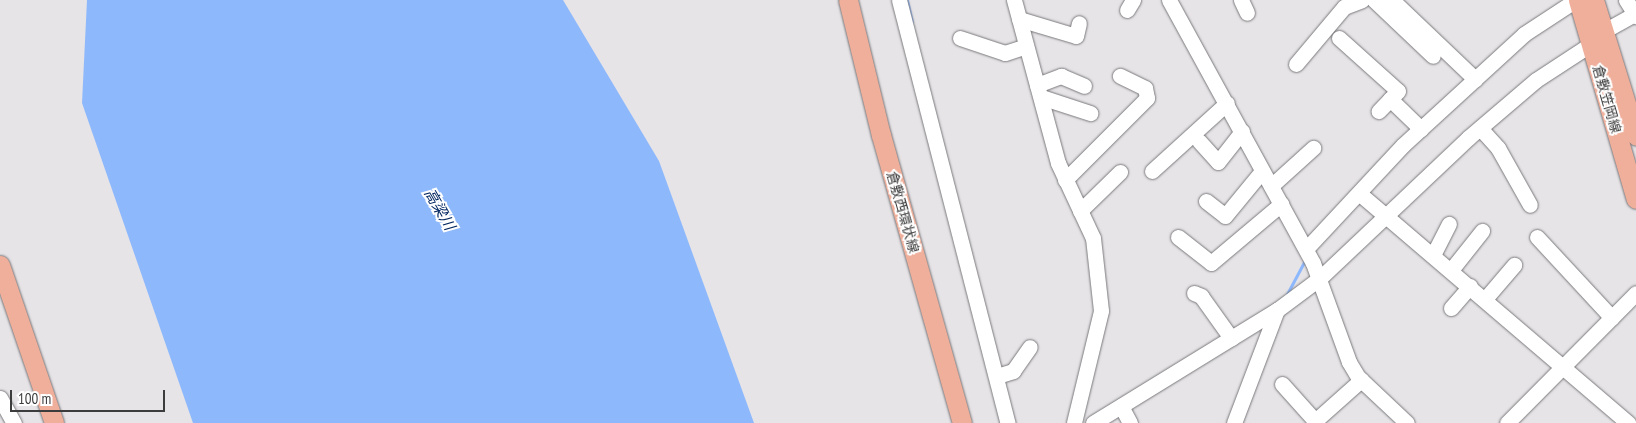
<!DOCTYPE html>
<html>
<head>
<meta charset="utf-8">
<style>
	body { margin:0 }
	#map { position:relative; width:1636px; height:423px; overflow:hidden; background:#e6e4e7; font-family:"PT Sans Narrow","Noto Sans JP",sans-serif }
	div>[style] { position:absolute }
	.water>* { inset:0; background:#8eb8fc }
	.stream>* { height:3px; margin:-1.5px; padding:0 1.5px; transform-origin:1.5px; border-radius:1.5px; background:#8eb8fc }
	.roads { filter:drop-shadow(0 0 1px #7a787b) drop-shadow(0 0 1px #7a787b) }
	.minor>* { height:15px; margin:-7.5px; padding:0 7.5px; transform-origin:7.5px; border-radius:7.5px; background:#fff }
	.major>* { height:19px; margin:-9.5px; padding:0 9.5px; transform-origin:9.5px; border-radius:9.5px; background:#efaf9b }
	span { translate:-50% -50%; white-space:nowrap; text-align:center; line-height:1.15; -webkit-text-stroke:4px #fff; paint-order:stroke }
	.street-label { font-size:14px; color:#3c3c3d }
	.water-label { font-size:15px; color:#042862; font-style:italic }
	.scale { position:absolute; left:10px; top:390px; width:155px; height:22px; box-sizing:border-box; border:2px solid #3c3c3d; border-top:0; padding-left:6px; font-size:15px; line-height:18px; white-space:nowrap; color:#3c3c3d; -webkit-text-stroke:4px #fff; paint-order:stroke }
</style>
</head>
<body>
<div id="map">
	<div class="water">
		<div style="clip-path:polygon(87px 0,563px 0,659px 161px,754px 423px,193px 423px,82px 103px)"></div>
	</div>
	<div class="stream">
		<div style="left:907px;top:0;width:22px;rotate:77deg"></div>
		<div style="left:1287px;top:294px;width:38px;rotate:-62deg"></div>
	</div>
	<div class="roads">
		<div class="minor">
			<div style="left:899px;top:0;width:437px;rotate:75.6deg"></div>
			<div style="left:1014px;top:0;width:169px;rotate:74.9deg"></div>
			<div style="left:1058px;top:163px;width:83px;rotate:65deg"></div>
			<div style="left:1093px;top:238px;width:73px;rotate:83.7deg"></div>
			<div style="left:1101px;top:311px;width:115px;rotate:103.6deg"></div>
			<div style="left:1169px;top:0;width:300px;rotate:61.3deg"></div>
			<div style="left:1313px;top:263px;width:105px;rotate:70deg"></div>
			<div style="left:1349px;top:362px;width:17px;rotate:59deg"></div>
			<div style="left:1358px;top:377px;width:67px;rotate:43.2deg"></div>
			<div style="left:1241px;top:0;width:14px;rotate:65deg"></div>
			<div style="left:1374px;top:0;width:81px;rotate:43.5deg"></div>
			<div style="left:1392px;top:0;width:115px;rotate:43.6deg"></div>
			<div style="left:1626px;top:0;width:19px;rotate:58deg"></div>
			<div style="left:1127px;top:10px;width:12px;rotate:-59deg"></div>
			<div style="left:1019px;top:19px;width:59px;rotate:16.6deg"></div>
			<div style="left:1076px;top:36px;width:13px;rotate:-77deg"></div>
			<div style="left:960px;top:38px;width:47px;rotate:18.4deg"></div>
			<div style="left:1005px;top:53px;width:22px;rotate:-18deg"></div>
			<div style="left:1339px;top:38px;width:79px;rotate:41.9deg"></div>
			<div style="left:1398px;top:91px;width:28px;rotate:134deg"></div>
			<div style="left:1296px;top:64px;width:75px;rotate:-49.9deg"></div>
			<div style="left:1344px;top:7px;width:19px;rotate:-21deg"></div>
			<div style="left:1037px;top:85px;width:26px;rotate:-21deg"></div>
			<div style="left:1061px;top:76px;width:25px;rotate:23deg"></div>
			<div style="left:1041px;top:97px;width:52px;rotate:18.1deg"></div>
			<div style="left:1390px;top:99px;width:43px;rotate:44.1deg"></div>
			<div style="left:1480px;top:128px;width:27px;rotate:48deg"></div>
			<div style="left:1498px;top:148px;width:65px;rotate:60.7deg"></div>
			<div style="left:1199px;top:141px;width:28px;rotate:48deg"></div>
			<div style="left:1218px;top:162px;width:39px;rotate:-52deg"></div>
			<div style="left:1152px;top:171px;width:101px;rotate:-42.2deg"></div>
			<div style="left:1065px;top:180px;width:116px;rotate:-45deg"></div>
			<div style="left:1147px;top:98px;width:10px;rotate:-101deg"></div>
			<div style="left:1145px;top:88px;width:28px;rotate:-154deg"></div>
			<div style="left:1271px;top:186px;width:57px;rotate:-42.1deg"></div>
			<div style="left:1360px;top:194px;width:353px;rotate:40.5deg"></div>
			<div style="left:1206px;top:201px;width:24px;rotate:38deg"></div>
			<div style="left:1225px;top:216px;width:58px;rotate:-50.6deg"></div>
			<div style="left:1080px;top:211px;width:56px;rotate:-44.3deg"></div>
			<div style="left:1178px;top:237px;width:42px;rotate:38.2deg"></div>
			<div style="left:1211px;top:263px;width:92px;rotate:-40.1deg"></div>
			<div style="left:1537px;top:237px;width:110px;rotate:47.2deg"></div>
			<div style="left:1306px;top:249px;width:142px;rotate:-47deg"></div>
			<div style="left:1403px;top:145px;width:164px;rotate:-42.5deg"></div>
			<div style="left:1524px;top:34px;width:62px;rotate:-33.2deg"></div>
			<div style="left:1433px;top:255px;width:35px;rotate:-63deg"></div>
			<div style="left:1451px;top:270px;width:50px;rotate:-51.5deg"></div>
			<div style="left:1194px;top:293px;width:8px;rotate:23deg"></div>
			<div style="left:1201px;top:296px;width:52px;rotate:54.5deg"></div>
			<div style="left:1485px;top:299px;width:45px;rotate:-49.5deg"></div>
			<div style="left:1451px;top:308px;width:29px;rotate:-49deg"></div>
			<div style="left:997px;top:376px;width:17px;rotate:-17deg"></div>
			<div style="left:1013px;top:371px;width:29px;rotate:-55deg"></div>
			<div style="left:1282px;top:384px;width:52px;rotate:48.1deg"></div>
			<div style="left:0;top:398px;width:29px;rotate:61deg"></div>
			<div style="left:1121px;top:406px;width:19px;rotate:62deg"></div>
			<div style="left:1315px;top:421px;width:62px;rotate:-41.7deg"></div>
			<div style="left:1093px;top:423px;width:216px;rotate:-31.6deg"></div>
			<div style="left:1277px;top:310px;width:54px;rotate:-36.7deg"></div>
			<div style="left:1320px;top:278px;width:204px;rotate:-43.4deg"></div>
			<div style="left:1468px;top:138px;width:89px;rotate:-40.5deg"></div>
			<div style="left:1536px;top:80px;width:66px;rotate:-33.2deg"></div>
			<div style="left:1591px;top:44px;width:18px;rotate:-45deg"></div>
			<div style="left:1604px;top:31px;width:37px;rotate:-29deg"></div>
			<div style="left:1234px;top:423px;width:121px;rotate:-69.2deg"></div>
			<div style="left:1507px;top:423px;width:183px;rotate:-45.2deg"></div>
		</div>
		<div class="major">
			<div style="left:848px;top:0;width:139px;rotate:76.3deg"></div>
			<div style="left:881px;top:135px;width:299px;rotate:74.3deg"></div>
			<div style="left:1578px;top:0;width:207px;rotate:73.8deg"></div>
			<div style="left:1594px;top:0;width:142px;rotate:72.8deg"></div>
			<div style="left:0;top:265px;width:167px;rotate:71.1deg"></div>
		</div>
	</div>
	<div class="street-label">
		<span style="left:1607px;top:99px;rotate:74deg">倉敷笠岡線</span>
		<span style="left:903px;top:212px;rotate:74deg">倉敷西環状線</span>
	</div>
	<div class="water-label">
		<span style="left:440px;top:209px;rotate:60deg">高梁川</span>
	</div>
	<div class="scale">100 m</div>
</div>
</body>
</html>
